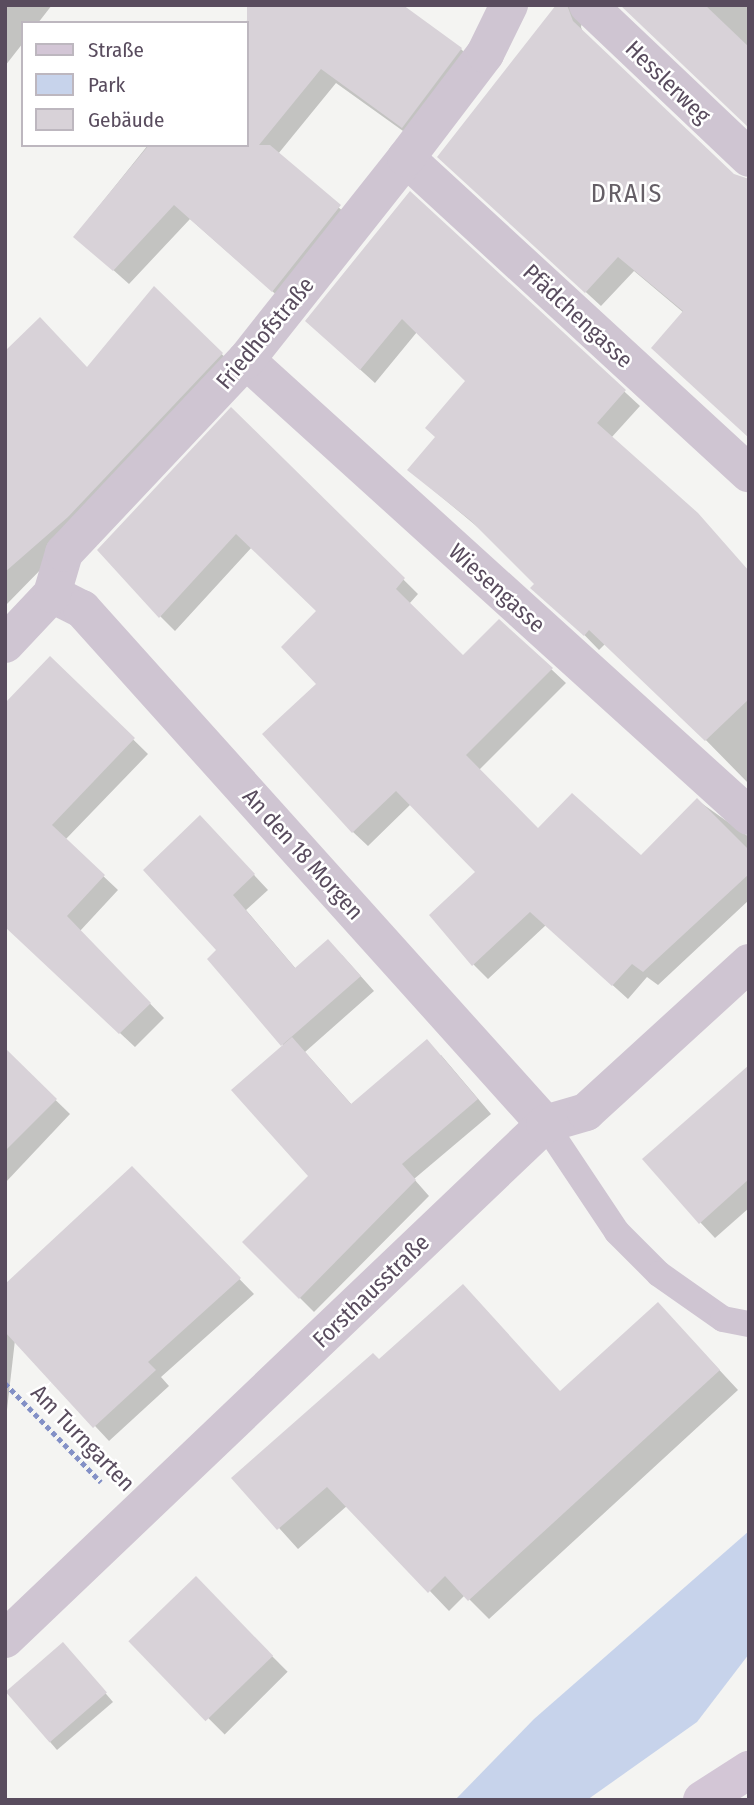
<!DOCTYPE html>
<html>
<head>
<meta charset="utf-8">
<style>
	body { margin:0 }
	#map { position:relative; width:754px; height:1805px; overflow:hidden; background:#f4f4f2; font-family:"Fira Sans Condensed",sans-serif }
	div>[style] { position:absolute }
	.green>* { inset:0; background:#c7d3eb }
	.shadow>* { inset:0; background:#0003; transform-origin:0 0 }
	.building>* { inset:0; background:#d8d2d8; transform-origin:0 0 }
	.path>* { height:4.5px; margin-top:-2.25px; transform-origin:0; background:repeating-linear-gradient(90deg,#8390c6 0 5px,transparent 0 8.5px) }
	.service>* { height:26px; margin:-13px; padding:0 13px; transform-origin:13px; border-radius:13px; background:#cfc5d2 }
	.minor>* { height:38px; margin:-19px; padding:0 19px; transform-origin:19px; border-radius:19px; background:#cfc5d2 }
	.secondary>* { height:38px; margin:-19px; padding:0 19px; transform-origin:19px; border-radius:19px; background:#d3c6d6 }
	span { translate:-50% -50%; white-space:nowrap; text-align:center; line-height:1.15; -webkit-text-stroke:5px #fff; paint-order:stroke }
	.street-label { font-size:23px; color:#594c5e }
	.quarter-label { font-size:26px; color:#655f66; letter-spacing:2px }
	.frame { position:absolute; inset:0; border:7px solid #594c5e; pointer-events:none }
	.legend { position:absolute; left:21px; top:21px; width:228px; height:126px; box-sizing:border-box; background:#fff; border:2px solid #bdb7bf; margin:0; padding:9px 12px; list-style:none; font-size:21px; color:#594c5e }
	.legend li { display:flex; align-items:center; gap:14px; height:35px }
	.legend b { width:35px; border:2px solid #bdb7bf }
</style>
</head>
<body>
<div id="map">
	<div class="green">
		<div style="clip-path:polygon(749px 1531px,749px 1654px,697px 1722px,587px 1800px,455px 1800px,534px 1719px)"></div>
	</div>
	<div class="shadow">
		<div style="clip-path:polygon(5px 5px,52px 5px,38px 23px,23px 23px,23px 43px,5px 66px)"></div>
		<div style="clip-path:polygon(259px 5px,461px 49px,476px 64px,417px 141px,336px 83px,278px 154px,354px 221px,288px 305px,190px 219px,129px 284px,75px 236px,148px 145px,247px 145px,245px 23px)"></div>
		<div style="clip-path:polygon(558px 5px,586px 5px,581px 27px,684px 313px,634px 271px,601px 306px,439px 157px)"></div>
		<div style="clip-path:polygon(622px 5px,749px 5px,749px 126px)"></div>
		<div style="clip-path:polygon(410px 194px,640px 406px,611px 438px,749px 572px,749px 784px,647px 680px,605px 644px,599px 650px,486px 534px,409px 470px,437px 437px,467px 381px,417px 332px,375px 383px,322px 335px)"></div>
		<div style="clip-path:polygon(155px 289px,237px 369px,5px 606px,5px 353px,88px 369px)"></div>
		<div style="clip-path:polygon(232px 410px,418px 594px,409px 604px,463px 658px,551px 669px,566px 683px,479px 770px,538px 830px,641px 858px,697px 800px,749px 837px,749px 900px,658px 985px,647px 977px,628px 999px,546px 925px,488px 979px,474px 965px,431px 915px,478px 872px,411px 804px,368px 846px,353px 832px,319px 684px,318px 611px,252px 547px,175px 631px,160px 616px)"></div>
		<div style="clip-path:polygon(50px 658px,148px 754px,65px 840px,118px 890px,80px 931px,164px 1018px,135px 1047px,5px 926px)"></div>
		<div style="clip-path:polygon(214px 832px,268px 890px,246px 910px,296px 969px,342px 955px,374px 991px,305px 1052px,352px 1105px,441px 1055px,491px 1114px,414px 1179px,429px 1196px,314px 1312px,244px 1242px,310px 1176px,284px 1046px,209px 959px,219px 950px)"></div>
		<div style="clip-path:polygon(5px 1051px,70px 1114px,5px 1183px)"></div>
		<div style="clip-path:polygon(749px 1084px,749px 1208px,715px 1238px,700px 1222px)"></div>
		<div style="clip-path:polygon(132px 1169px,254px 1294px,161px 1377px,169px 1386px,109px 1441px,15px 1340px,5px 1427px,5px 1286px)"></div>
		<div style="clip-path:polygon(658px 1304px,738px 1390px,489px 1619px,465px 1595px,449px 1611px,348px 1505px,298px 1549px,234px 1478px,379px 1361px,561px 1393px)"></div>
		<div style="left:195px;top:1579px;width:131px;height:89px;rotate:45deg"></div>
		<div style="clip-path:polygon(70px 1652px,113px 1702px,57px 1750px,7px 1692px)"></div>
	</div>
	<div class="building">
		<div style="clip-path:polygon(247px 5px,403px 5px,462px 48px,402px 128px,321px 69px,259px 145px,270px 145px,341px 205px,272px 292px,174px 205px,113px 271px,73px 237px,149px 145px,247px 145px)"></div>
		<div style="clip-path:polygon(556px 5px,567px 5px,573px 21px,734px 174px,749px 179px,749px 438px,651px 348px,683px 311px,618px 257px,585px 293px,437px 157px)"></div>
		<div style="clip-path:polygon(620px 5px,705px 5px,749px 47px,749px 128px)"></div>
		<div style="clip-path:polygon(410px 191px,626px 390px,597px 423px,698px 513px,749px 571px,749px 699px,705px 741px,589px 630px,584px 636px,530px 588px,534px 584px,470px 520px,407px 470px,435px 437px,425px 428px,465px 381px,402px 319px,360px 370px,305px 321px)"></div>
		<div style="clip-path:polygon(154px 286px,223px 353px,68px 517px,5px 572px,5px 351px,40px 317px,87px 367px)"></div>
		<div style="clip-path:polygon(231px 407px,405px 578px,396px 589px,463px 655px,499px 619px,553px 668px,466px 755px,538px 828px,572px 793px,641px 855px,697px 798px,749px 850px,749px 874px,643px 972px,632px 964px,612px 986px,530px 912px,472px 966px,429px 915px,475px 872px,396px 791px,352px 833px,262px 734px,316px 684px,281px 647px,316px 611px,236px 534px,159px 618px,97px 550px)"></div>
		<div style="clip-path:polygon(50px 656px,135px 738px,52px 825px,105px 875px,67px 916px,151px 1003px,119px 1034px,5px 927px,5px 703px)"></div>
		<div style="clip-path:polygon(200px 815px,255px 874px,233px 895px,295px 968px,328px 939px,361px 976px,281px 1046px,207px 959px,216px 950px,143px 870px)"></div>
		<div style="clip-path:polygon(292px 1037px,351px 1104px,427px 1039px,478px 1099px,402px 1164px,416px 1180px,299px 1299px,242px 1242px,308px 1176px,231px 1090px)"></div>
		<div style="clip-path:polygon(5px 1048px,57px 1099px,5px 1151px)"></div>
		<div style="clip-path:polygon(749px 1065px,749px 1179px,699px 1224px,642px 1159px)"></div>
		<div style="clip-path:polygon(132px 1166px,241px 1278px,148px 1362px,156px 1370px,93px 1428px,5px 1332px,5px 1284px)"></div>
		<div style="clip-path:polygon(463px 1284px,560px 1391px,658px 1302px,720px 1370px,468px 1601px,445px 1576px,428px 1593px,327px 1487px,277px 1530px,231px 1478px,373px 1353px,379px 1359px)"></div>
		<div style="left:196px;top:1576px;width:111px;height:94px;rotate:46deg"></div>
		<div style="left:63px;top:1642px;width:67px;height:76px;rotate:49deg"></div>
	</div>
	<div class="path">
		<div style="left:5px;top:1383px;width:138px;rotate:45.9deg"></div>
	</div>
	<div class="service">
		<div style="left:545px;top:1124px;width:130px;rotate:56.3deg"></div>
		<div style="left:617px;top:1232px;width:59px;rotate:45deg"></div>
		<div style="left:659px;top:1274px;width:78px;rotate:35.1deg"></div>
		<div style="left:723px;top:1319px;width:26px;rotate:11deg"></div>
	</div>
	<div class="minor">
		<div style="left:588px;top:5px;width:222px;rotate:43.5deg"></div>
		<div style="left:406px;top:158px;width:466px;rotate:42.6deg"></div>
		<div style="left:246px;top:360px;width:679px;rotate:42.19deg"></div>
		<div style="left:52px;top:594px;width:34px;rotate:27deg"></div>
		<div style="left:82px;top:609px;width:693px;rotate:48.04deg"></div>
		<div style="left:5px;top:644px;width:69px;rotate:-46.8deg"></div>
		<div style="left:52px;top:594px;width:43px;rotate:-73.7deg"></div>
		<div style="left:64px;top:553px;width:265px;rotate:-46.7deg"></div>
		<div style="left:246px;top:360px;width:258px;rotate:-51.6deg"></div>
		<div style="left:406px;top:158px;width:131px;rotate:-52.8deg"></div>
		<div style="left:485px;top:54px;width:55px;rotate:-63.9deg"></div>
		<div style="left:5px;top:1639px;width:746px;rotate:-43.64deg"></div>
		<div style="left:545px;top:1124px;width:43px;rotate:-16.3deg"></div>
		<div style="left:586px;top:1112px;width:221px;rotate:-42.4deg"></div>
	</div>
	<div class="secondary">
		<div style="left:702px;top:1800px;width:56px;rotate:-32.6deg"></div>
	</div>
	<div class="street-label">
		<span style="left:668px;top:82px;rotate:44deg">Hesslerweg</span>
		<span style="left:578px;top:316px;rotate:43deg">Pfädchengasse</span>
		<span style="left:265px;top:333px;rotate:-50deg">Friedhofstraße</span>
		<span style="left:497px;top:588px;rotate:42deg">Wiesengasse</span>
		<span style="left:303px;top:854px;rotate:48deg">An den 18 Morgen</span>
		<span style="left:371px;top:1291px;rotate:-44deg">Forsthausstraße</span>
		<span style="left:83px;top:1438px;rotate:46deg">Am Turngarten</span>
	</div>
	<div class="quarter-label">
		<span style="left:627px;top:194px">DRAIS</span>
	</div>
	<div class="frame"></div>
	<ul class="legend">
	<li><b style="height:9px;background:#d3c6d6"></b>Straße</li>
	<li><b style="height:19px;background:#c7d3eb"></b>Park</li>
	<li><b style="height:19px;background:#d8d2d8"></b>Gebäude</li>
	</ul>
</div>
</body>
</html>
